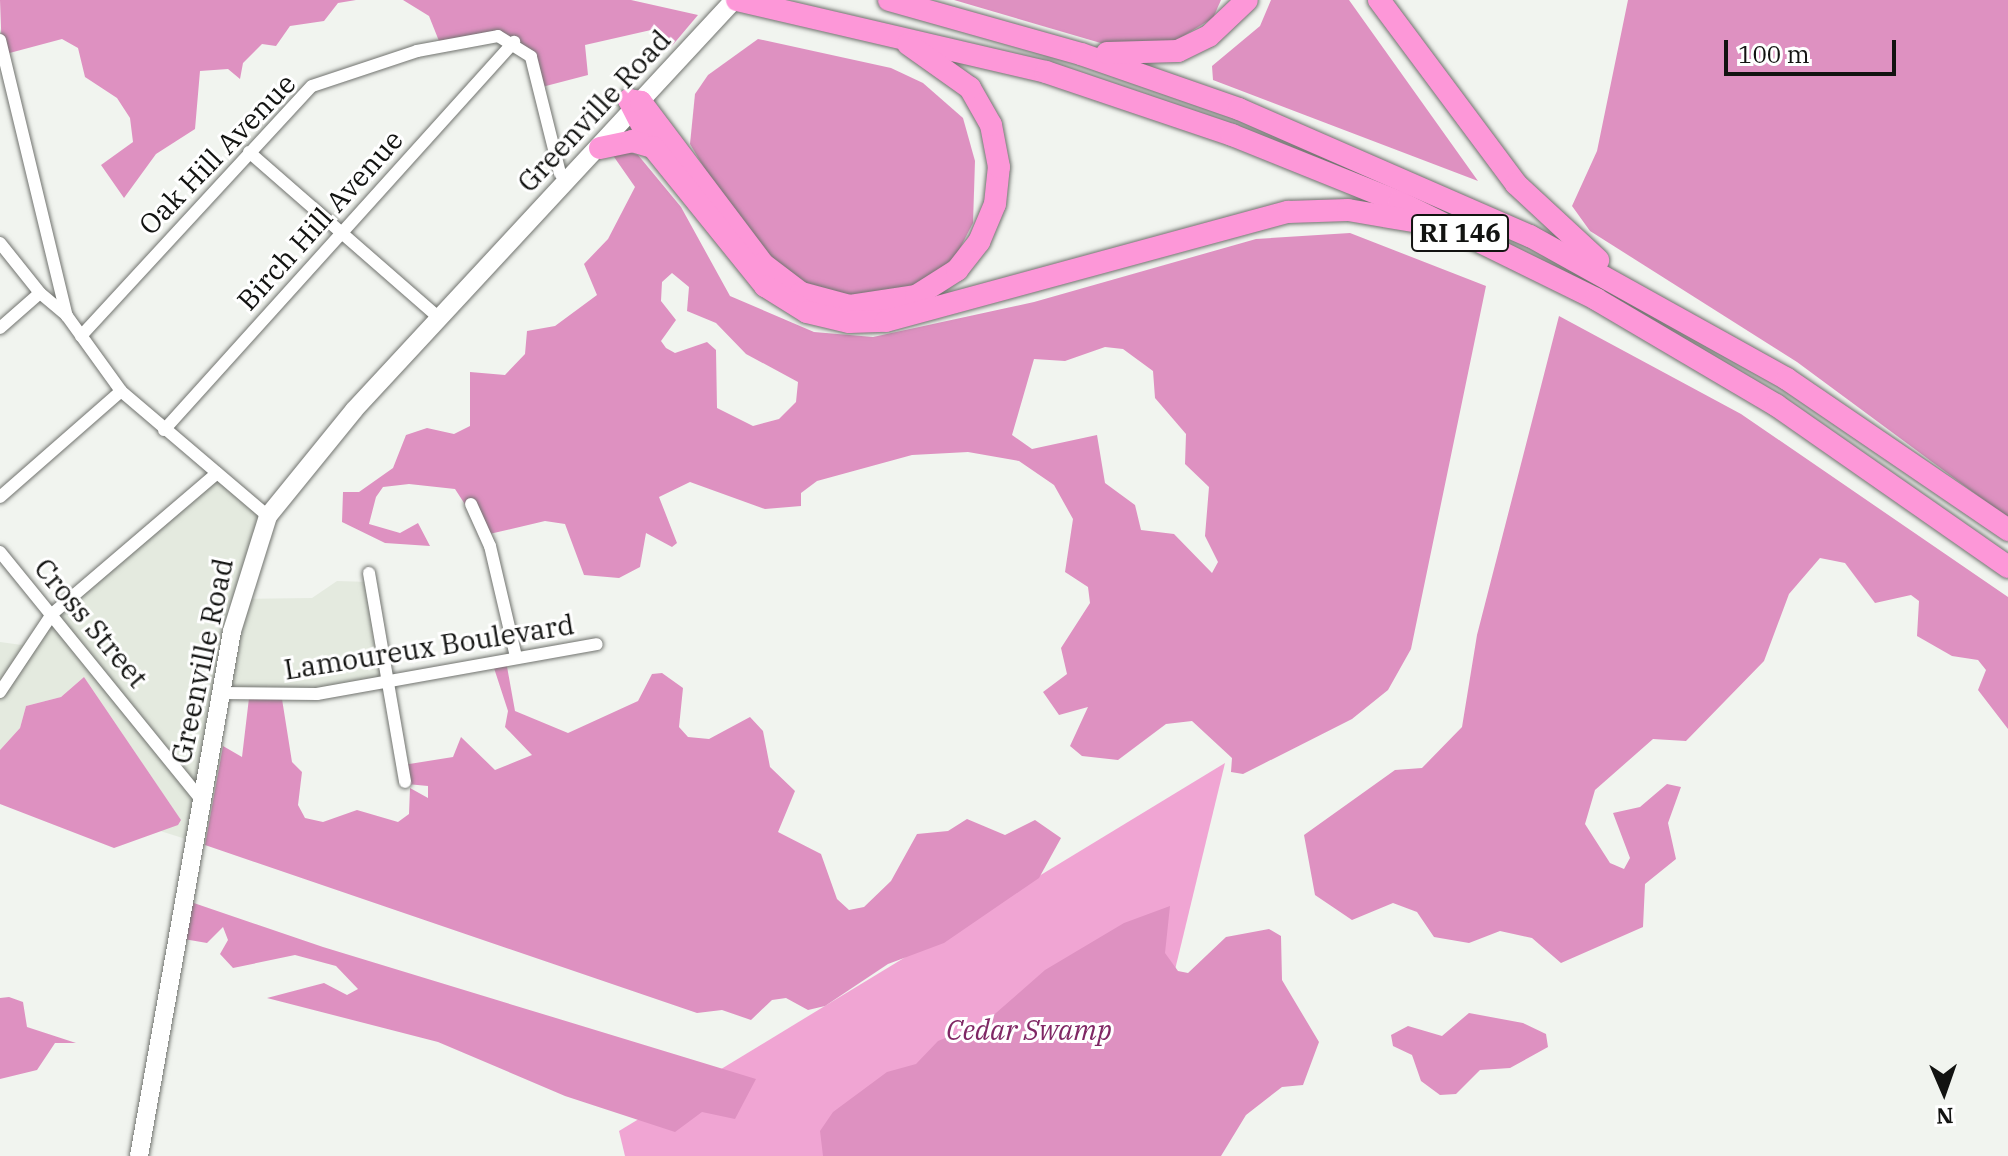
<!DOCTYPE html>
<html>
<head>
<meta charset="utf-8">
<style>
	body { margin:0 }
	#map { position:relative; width:2008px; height:1156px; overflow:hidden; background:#f1f4ef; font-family:"IBM Plex Serif",serif }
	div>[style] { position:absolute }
	.built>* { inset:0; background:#e4eadf }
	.green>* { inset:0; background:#f0a5d3 }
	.forest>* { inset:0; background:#de91c1 }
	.roads { filter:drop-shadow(0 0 2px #71736f) drop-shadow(0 0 2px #71736f) }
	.minor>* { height:12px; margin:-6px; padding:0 6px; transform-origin:6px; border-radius:6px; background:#fff }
	.secondary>* { height:18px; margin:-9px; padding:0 9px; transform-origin:9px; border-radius:9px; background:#fff }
	.motorway>* { height:22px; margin:-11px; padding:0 11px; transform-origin:11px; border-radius:11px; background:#fd97d8 }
	span { translate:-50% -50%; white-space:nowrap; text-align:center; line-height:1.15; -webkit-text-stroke:6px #fff; paint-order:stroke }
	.shield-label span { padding:2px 6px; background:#fff; border:2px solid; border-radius:6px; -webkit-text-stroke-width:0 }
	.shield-label { font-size:26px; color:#121311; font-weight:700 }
	.street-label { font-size:28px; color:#121311 }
	.park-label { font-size:28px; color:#7f2764; font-style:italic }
	.north { position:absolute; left:1904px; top:1052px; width:80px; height:80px; -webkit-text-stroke:6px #fff; paint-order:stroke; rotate:178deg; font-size:22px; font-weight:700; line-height:32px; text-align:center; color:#121311 }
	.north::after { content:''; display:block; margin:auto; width:28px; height:36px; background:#121311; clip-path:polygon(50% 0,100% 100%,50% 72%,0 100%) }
	.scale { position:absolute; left:1724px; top:40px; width:172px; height:36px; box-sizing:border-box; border:4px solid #121311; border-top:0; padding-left:10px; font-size:24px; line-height:28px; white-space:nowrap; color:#121311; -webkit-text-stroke:6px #fff; paint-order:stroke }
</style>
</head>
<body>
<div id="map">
	<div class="built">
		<div style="clip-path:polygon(216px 475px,262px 513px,241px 599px,312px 598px,337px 581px,370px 582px,384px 684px,223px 695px,213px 742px,224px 746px,205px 845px,157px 830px,180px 819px,84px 677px,61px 697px,26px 706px,20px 728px,0 750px,0 642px,22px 645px)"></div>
	</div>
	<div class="green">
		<div style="clip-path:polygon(1225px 763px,1130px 1156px,625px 1156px,619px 1131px)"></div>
	</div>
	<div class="forest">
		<div style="clip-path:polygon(0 0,356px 0,338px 3px,324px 21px,290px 26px,276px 46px,262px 44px,243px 63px,240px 79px,228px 69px,200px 71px,195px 129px,156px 154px,124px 198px,101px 165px,133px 142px,130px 118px,117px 98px,85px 77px,78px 48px,62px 39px,2px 55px)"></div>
		<div style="clip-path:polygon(403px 0,631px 0,698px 15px,671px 47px,651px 30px,585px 45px,588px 75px,542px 87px,534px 67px,505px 40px,441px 46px,429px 16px)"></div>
		<div style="clip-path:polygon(954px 0,1221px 0,1213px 18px,1175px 41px,1128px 51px)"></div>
		<div style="clip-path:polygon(1271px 0,1349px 0,1478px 181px,1213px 80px,1212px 66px,1260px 26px)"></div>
		<div style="clip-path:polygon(1628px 0,2008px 0,2008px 518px,1797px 362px,1590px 231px,1572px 206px,1597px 151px)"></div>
		<div style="clip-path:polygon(758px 39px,891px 68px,923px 83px,963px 118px,975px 161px,973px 223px,957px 254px,930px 280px,850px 305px,791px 283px,727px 206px,690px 144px,695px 94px,708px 75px)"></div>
		<div style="clip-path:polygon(evenodd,605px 144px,638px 155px,681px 207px,730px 296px,814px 332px,873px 337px,1034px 302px,1256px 239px,1350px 233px,1486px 286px,1411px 649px,1388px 690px,1352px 719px,1243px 774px,1231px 772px,1232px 758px,1192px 721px,1166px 724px,1118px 760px,1082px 756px,1070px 746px,1088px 707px,1059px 715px,1043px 692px,1067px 674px,1061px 648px,1090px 603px,1088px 587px,1065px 572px,1073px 519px,1054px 485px,1019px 461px,968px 452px,912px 455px,817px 481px,801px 493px,801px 506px,765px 509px,690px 482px,659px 497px,677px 543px,672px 547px,646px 533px,640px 567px,619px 578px,584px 575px,565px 524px,545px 521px,485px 535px,455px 489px,409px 484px,383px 487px,376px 497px,369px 524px,400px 533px,418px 523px,430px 546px,385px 543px,342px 522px,343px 492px,359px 492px,393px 468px,406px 435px,427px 428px,454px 434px,470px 426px,470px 372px,505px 375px,525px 354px,527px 331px,555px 326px,597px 295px,584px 264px,608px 239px,635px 187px,605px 144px,672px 273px,689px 287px,687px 311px,716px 323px,746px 354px,798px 382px,796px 402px,779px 419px,753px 426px,717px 408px,716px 350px,707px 342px,675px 353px,666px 348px,661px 341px,676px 320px,661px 301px,662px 282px,672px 273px,605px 144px,1105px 347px,1123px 349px,1153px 371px,1155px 398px,1186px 434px,1185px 464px,1209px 487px,1205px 536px,1218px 562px,1212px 573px,1174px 534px,1141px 530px,1135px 505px,1105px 483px,1097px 435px,1032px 449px,1012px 435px,1034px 359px,1065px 361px,1105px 347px)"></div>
		<div style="clip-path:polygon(1559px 316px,1741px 414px,2008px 597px,2008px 729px,1978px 690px,1986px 670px,1978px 660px,1952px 656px,1917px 636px,1919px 601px,1911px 595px,1875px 603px,1845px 563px,1820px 558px,1789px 594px,1764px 661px,1686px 741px,1653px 739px,1595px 790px,1585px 824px,1610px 863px,1624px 869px,1630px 858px,1613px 813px,1640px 807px,1667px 784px,1681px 787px,1668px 823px,1676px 859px,1645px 884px,1643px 927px,1561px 963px,1532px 938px,1500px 931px,1469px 943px,1434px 937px,1417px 912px,1393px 903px,1352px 920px,1315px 895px,1304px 835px,1395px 770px,1422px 768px,1462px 727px,1477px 635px)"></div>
		<div style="clip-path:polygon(506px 661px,515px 711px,568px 733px,638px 701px,652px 674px,662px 673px,683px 688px,679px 727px,688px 737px,709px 739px,750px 717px,763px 731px,770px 767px,795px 791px,778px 832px,821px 854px,837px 899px,849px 910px,864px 907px,891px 881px,917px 834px,948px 831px,967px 819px,1005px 835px,1035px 820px,1061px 838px,1039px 878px,944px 943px,888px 964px,825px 1006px,808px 1010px,786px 998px,772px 1000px,751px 1020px,722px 1010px,697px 1013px,205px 845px,223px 746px,242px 757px,249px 698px,282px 699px,292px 762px,302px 772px,298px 805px,305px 818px,323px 822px,357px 810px,398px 822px,409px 814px,410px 788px,428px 798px,428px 786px,407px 784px,403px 765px,453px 757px,461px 737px,495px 770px,532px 755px,505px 727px,508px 711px,493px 665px)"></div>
		<div style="clip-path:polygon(84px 677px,181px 820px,178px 825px,114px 848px,0 804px,0 750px,20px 728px,26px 706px,61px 697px)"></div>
		<div style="clip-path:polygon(185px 900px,323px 947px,756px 1079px,735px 1119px,702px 1112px,675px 1132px,565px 1096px,438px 1042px,267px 998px,324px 983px,347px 995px,358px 989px,336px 966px,295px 955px,233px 968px,220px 954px,228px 940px,223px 927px,207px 943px,178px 938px)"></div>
		<div style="clip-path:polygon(1170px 906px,1165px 953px,1178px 971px,1188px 973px,1226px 937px,1269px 929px,1281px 936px,1282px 980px,1319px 1042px,1303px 1085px,1282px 1087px,1246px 1115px,1221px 1156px,823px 1156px,820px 1131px,833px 1112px,887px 1072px,916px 1064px,938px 1041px,988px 1020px,1045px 970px,1124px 923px)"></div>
		<div style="clip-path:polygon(9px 997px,23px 1002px,27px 1027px,76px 1043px,55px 1043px,37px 1070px,0 1079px,0 998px)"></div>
		<div style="clip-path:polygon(1469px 1013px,1523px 1023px,1546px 1034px,1548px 1047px,1510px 1068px,1480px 1070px,1456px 1094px,1440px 1095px,1421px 1081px,1412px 1055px,1393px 1046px,1391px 1035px,1408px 1026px,1442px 1036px)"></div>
	</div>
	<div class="roads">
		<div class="minor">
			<div style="left:0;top:40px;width:284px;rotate:76.4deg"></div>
			<div style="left:67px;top:316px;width:92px;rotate:54.2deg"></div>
			<div style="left:121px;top:391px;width:193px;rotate:40.4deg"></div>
			<div style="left:249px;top:152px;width:252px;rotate:41.1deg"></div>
			<div style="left:0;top:243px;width:64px;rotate:51.3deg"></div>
			<div style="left:0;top:328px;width:53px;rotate:-41.2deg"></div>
			<div style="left:40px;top:293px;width:35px;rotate:40deg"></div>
			<div style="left:81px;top:336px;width:340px;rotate:-47.3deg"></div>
			<div style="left:312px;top:86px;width:111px;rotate:-18.4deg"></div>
			<div style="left:417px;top:51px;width:82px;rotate:-10.5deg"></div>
			<div style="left:498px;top:36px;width:39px;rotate:32deg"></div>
			<div style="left:531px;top:57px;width:120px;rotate:76deg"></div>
			<div style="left:164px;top:430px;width:523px;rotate:-47.95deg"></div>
			<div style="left:0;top:497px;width:161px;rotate:-41.2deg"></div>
			<div style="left:471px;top:504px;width:46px;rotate:65.7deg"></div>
			<div style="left:490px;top:546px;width:114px;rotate:76.8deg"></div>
			<div style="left:0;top:552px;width:321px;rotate:50.9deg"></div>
			<div style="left:369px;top:573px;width:212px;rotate:80.2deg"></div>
			<div style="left:0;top:692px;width:94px;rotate:-56.3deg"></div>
			<div style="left:52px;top:614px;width:217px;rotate:-40.5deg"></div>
			<div style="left:221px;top:693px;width:96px;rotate:0.6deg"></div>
			<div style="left:317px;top:694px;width:284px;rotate:-10.1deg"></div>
		</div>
		<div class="secondary">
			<div style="left:139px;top:1156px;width:533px;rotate:-79.95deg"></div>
			<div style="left:232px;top:631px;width:121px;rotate:-72.6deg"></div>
			<div style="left:268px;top:516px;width:136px;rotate:-50.9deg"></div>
			<div style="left:354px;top:410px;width:559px;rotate:-47.17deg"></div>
		</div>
		<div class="motorway">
			<div style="left:737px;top:0;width:317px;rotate:13.1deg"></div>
			<div style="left:1046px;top:72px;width:196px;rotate:18.7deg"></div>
			<div style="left:1232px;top:135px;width:180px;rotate:21.9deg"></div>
			<div style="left:1399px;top:202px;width:220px;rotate:26.2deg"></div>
			<div style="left:1596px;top:299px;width:209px;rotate:30.5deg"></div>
			<div style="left:1776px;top:405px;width:283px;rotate:34.9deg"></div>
			<div style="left:889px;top:0;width:199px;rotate:15.7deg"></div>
			<div style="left:1081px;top:54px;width:167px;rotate:19.2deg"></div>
			<div style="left:1239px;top:109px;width:318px;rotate:23.6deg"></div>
			<div style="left:1530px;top:236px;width:294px;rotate:29.1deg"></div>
			<div style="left:1787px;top:379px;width:268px;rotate:34.3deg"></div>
			<div style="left:1379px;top:0;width:229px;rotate:53.3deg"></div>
			<div style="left:1516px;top:184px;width:112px;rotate:42.8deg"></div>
			<div style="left:1107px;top:53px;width:71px;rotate:-1.6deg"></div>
			<div style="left:1178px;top:51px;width:34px;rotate:-26deg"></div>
			<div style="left:1209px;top:36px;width:52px;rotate:-43.5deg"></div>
			<div style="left:653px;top:147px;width:53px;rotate:-117.1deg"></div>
			<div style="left:629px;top:100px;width:12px;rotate:9deg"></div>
			<div style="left:641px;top:102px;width:203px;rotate:53deg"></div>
			<div style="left:763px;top:264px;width:48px;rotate:37.3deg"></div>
			<div style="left:801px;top:293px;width:51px;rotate:14.9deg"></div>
			<div style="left:850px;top:306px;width:67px;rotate:-8.6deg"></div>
			<div style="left:916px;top:296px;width:49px;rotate:-32.4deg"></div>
			<div style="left:957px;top:270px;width:36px;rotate:-52deg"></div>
			<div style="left:979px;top:242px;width:41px;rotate:-67.2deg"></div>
			<div style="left:995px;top:204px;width:37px;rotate:-84deg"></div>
			<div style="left:999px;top:167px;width:43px;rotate:-100.8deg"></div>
			<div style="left:991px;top:125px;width:43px;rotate:-119.6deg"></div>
			<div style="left:970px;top:88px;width:76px;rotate:-144.6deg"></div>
			<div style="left:600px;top:148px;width:33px;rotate:-12deg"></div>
			<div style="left:632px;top:141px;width:22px;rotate:16deg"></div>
			<div style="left:653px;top:147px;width:179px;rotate:51.1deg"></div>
			<div style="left:765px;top:286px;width:49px;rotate:31.8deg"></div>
			<div style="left:807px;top:312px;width:43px;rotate:13.4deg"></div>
			<div style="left:849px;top:322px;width:37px;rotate:-2deg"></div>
			<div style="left:886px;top:321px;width:417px;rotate:-15.2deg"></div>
			<div style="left:1288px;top:212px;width:60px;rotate:-1.9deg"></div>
			<div style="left:1348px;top:210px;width:78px;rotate:9.6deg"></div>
		</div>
	</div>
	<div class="shield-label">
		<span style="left:1460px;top:233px">RI 146</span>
	</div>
	<div class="street-label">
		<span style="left:594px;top:111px;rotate:-47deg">Greenville Road</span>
		<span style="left:217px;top:154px;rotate:-46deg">Oak Hill Avenue</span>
		<span style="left:320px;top:220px;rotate:-48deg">Birch Hill Avenue</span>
		<span style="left:91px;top:623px;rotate:50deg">Cross Street</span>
		<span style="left:429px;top:647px;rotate:-9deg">Lamoureux Boulevard</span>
		<span style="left:202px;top:661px;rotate:-78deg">Greenville Road</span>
	</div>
	<div class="park-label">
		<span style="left:1029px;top:1030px">Cedar Swamp</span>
	</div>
	<div class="north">N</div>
	<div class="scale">100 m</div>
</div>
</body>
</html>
